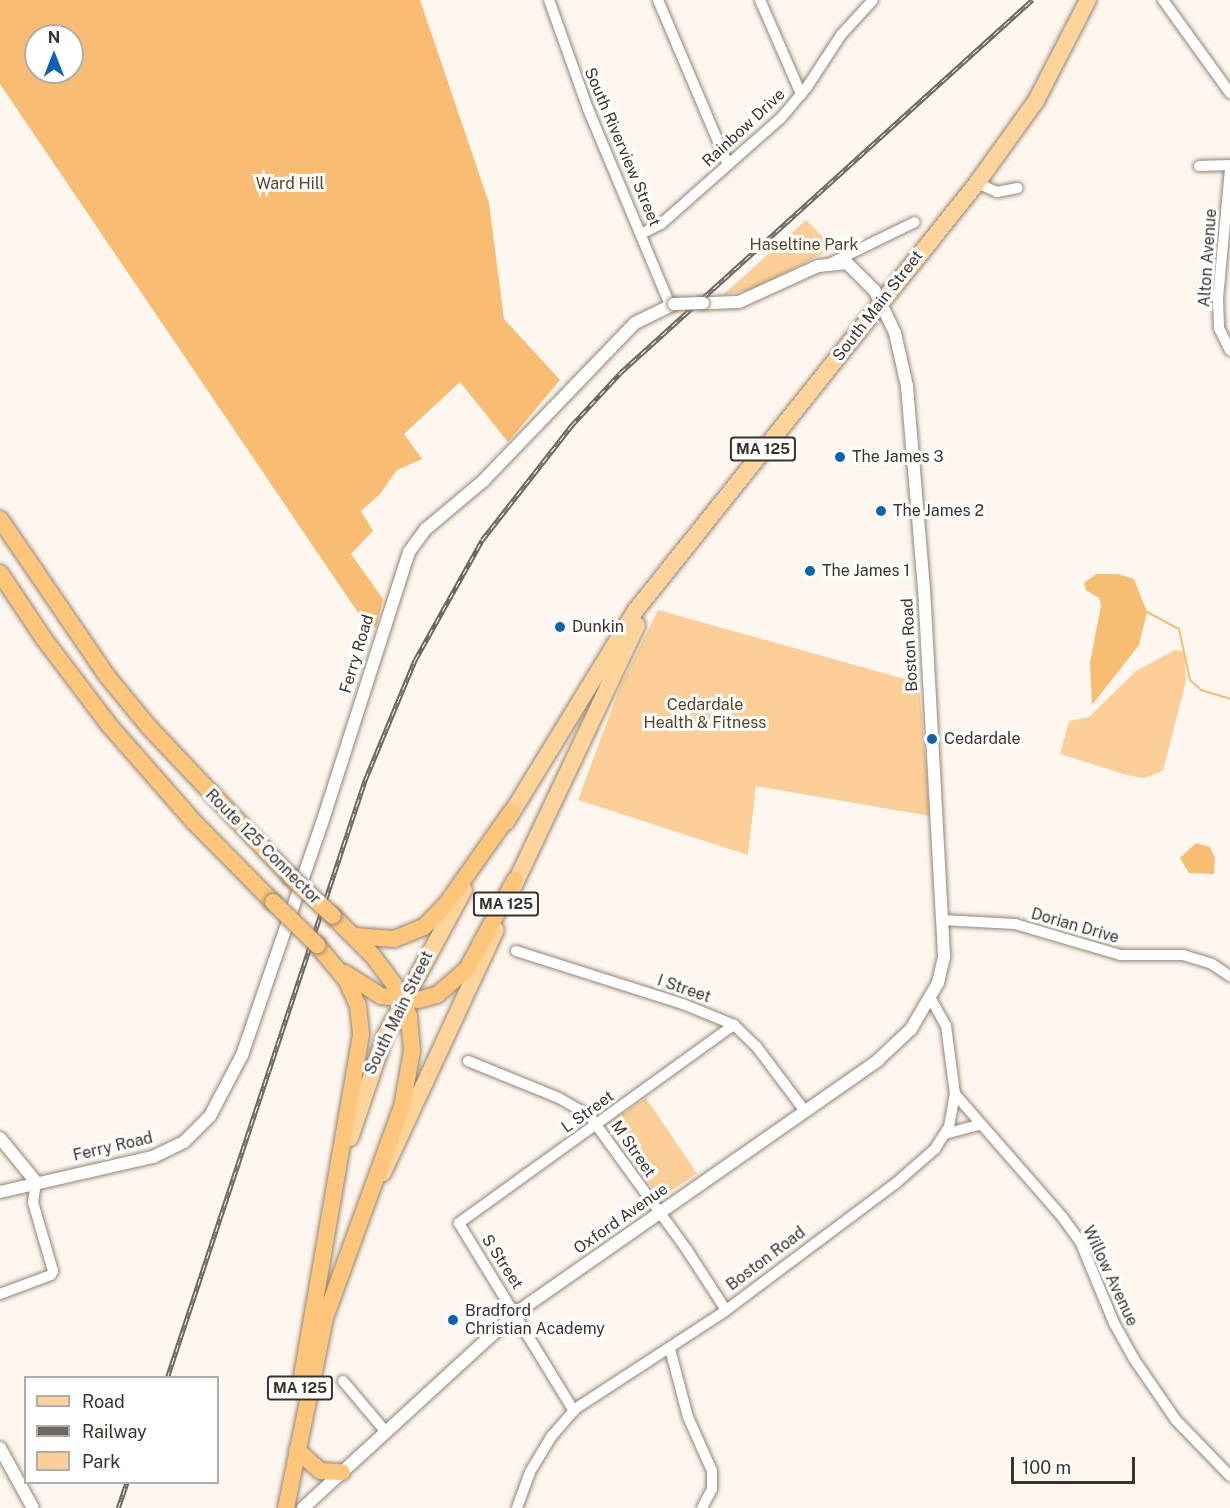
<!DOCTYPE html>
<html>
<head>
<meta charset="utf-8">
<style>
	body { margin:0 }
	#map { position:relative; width:1230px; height:1508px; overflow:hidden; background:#fef7ef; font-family:"Public Sans",sans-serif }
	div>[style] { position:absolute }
	.green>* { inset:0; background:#fccf98; transform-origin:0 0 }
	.forest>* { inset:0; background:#f8bd72 }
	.water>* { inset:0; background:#f7bd71 }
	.stream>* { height:2px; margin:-1px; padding:0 1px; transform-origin:1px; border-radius:1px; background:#f7bd71 }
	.roads { filter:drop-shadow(0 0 2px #948573) drop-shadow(0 0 2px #948573) }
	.minor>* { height:10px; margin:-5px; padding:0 5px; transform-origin:5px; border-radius:5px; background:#fff }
	.tertiary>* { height:12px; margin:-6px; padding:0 6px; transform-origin:6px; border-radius:6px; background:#fff }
	.primary>* { height:16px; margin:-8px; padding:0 8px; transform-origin:8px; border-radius:8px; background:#fed49b }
	.trunk>* { height:16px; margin:-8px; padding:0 8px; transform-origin:8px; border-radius:8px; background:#fec67a }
	.rail>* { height:4.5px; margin-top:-2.25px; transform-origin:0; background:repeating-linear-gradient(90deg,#fff 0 7px,#6e6760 0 14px); box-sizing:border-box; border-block:2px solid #6e6760 }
	.bridges { filter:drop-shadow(0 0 2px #948573) drop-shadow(0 0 2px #948573) }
	.tertiary-bridge>* { height:12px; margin:-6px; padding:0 6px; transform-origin:6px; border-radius:6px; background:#fff }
	.trunk-bridge>* { height:16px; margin:-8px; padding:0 8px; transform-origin:8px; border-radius:8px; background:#fec67a }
	.dots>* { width:16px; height:16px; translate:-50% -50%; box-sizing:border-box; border:3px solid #fff; border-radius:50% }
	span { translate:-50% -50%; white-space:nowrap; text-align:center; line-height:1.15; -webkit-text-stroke:6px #fff; paint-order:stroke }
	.shield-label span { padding:2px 4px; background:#fff; border:2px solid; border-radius:4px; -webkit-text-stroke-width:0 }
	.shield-label { font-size:15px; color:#3a332c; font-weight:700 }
	.street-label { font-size:16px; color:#3a332c }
	.park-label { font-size:16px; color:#5a4221 }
	.poi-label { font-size:16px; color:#3a332c }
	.left { translate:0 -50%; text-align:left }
	.legend { position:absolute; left:24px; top:1376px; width:195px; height:108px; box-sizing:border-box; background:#fff; border:2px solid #b0adab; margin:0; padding:8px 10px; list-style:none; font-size:18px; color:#3a332c }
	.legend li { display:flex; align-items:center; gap:12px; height:30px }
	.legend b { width:30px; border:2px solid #b0adab }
	.north { position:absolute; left:24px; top:24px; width:60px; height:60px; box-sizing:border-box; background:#fff; border:2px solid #b0adab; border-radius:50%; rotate:0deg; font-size:16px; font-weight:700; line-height:24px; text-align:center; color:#3a332c }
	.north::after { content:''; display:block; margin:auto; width:21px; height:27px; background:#0b63b1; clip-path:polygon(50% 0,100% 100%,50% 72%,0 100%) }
	.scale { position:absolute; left:1011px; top:1457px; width:124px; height:27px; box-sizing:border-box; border:3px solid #3a332c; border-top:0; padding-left:8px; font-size:18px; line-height:21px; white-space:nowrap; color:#3a332c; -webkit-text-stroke:4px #fff; paint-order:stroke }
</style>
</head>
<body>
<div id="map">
	<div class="green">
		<div style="clip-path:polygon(806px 220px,834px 248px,753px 289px,723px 295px)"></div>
		<div style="clip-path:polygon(658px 610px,919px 683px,930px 816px,756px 786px,748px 855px,578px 800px,620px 687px)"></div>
		<div style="clip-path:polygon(1175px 650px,1184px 651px,1186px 681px,1163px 771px,1144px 778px,1127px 775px,1060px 754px,1069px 721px,1089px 717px,1136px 671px)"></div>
		<div style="left:646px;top:1098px;width:91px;height:45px;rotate:56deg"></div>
	</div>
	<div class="forest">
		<div style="clip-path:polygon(evenodd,0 0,420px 0,489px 203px,504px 319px,560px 380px,508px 442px,460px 382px,404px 434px,422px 459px,397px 470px,380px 494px,361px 511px,373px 531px,351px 554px,383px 599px,376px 628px,363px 620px,0 84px,0 0,36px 36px,72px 36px,72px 72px,36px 72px,36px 36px)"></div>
	</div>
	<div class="water">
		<div style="clip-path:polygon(1096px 574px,1118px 574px,1134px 579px,1147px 612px,1139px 645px,1092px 705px,1090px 663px,1101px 605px,1099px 598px,1086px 590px,1084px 583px)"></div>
		<div style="clip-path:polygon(1196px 843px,1210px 847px,1215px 858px,1214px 874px,1189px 873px,1180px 858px)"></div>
	</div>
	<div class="stream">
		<div style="left:1147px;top:612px;width:36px;rotate:28deg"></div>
		<div style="left:1179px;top:629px;width:52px;rotate:77.8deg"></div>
		<div style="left:1190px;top:680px;width:15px;rotate:42deg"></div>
		<div style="left:1201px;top:690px;width:30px;rotate:17deg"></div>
	</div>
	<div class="roads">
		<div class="minor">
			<div style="left:549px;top:0;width:116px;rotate:70.3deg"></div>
			<div style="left:588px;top:109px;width:212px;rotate:67.3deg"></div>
			<div style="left:658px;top:0;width:179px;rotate:67deg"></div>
			<div style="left:760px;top:0;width:103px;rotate:66.4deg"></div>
			<div style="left:1163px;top:0;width:115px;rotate:54.2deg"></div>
			<div style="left:1199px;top:166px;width:31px;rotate:-2deg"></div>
			<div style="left:1230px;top:169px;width:130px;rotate:95.3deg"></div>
			<div style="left:1218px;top:298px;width:30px;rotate:88deg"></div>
			<div style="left:1219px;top:328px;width:25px;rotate:64deg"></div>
			<div style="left:977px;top:183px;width:22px;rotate:24deg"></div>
			<div style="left:997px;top:192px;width:21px;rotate:-11deg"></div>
			<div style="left:641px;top:234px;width:22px;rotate:-27deg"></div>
			<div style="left:661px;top:224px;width:160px;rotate:-41.5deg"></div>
			<div style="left:781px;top:118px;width:40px;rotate:-50deg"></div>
			<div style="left:807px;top:87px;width:62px;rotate:-56.8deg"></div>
			<div style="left:841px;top:35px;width:47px;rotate:-47.6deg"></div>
			<div style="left:831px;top:263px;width:93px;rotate:-26deg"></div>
			<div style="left:1204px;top:290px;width:16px;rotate:30deg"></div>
			<div style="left:942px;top:920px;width:73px;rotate:3.1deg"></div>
			<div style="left:1015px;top:924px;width:109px;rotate:16.4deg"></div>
			<div style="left:1120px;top:955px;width:63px"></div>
			<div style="left:1183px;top:955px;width:30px;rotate:17deg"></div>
			<div style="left:1212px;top:964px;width:22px;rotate:34deg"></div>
			<div style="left:516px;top:951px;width:175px;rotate:17.6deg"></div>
			<div style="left:683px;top:1004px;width:55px;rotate:22.4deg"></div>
			<div style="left:734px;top:1025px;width:30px;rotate:44deg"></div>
			<div style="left:756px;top:1046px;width:81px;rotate:53deg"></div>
			<div style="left:468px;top:1061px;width:98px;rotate:22.1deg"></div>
			<div style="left:559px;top:1098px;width:34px;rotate:30deg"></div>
			<div style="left:589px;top:1115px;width:167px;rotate:54deg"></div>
			<div style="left:687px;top:1250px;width:72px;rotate:57deg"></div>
			<div style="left:955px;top:1094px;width:164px;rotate:48.9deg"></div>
			<div style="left:1063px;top:1218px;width:29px;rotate:54deg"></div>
			<div style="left:1080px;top:1241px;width:89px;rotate:67.5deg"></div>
			<div style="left:1114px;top:1323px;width:41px;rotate:60.9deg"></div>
			<div style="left:1134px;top:1359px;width:74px;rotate:55.5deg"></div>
			<div style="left:1176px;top:1420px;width:78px;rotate:46deg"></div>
			<div style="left:945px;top:1134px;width:35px;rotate:-15deg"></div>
			<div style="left:0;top:1294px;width:54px;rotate:-20.4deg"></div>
			<div style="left:51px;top:1275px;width:4px;rotate:-63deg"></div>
			<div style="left:53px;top:1271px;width:72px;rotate:-106.2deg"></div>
			<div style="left:33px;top:1202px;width:20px;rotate:-81deg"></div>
			<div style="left:670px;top:1349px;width:70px;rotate:75.2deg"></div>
			<div style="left:688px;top:1417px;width:59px;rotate:66deg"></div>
			<div style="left:712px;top:1471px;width:18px;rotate:90deg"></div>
			<div style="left:712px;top:1489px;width:21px;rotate:118deg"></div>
			<div style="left:343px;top:1381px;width:67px;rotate:49.9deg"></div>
			<div style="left:574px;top:1411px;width:220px;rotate:-121.5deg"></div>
			<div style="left:459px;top:1223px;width:339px;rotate:-35.8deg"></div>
			<div style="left:517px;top:1508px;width:38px;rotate:-70deg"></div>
			<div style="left:530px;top:1472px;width:41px;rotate:-59deg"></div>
			<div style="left:551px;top:1437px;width:37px;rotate:-49deg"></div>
			<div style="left:575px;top:1409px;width:174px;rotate:-33.1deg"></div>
			<div style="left:721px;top:1314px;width:219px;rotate:-36.8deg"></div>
			<div style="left:896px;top:1183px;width:52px;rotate:-41.1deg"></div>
			<div style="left:935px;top:1149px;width:26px;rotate:-58deg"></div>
			<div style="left:949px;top:1127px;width:34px;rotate:-80deg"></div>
			<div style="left:955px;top:1094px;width:69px;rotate:-97.5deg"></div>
			<div style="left:946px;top:1026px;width:31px;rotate:-119deg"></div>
		</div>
		<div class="tertiary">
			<div style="left:0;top:1138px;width:57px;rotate:50.7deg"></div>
			<div style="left:0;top:1192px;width:157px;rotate:-12.9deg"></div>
			<div style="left:153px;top:1157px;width:34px;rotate:-26deg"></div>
			<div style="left:184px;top:1142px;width:37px;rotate:-45deg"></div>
			<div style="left:210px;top:1116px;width:69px;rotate:-62.3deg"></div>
			<div style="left:242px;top:1055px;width:245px;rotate:-71deg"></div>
			<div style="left:322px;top:823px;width:285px;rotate:-72.2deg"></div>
			<div style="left:409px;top:552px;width:29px;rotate:-54deg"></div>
			<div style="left:426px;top:529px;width:75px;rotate:-40.1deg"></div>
			<div style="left:483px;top:481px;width:219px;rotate:-46.1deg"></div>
			<div style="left:635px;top:323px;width:43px;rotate:-26deg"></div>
			<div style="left:0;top:1448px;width:68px;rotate:61.2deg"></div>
			<div style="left:303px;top:1508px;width:289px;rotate:-42.5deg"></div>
			<div style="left:516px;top:1313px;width:442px;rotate:-34.9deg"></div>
			<div style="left:878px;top:1060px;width:45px;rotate:-43.2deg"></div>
			<div style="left:911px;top:1029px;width:53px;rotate:-59.6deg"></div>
			<div style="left:938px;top:983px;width:28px;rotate:-77deg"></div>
			<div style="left:944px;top:956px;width:36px;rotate:-93deg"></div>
			<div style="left:942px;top:920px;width:331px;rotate:-93.1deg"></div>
			<div style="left:924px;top:589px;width:204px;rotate:-94.8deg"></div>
			<div style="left:907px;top:386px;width:54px;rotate:-102.8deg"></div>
			<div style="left:895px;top:333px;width:47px;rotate:-115.5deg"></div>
			<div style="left:875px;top:291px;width:40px;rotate:-135deg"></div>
			<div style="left:847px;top:263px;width:29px;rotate:174deg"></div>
			<div style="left:818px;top:266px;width:87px;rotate:155.5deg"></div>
			<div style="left:739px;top:302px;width:36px;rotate:178deg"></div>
		</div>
		<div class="primary">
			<div style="left:506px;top:822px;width:249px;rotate:-58.5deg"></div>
			<div style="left:636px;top:610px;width:546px;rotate:-51.39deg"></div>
			<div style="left:977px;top:183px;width:101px;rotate:-54.3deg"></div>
			<div style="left:1036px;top:101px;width:114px;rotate:-62.8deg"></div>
			<div style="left:511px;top:892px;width:295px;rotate:-64.7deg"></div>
			<div style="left:350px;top:1138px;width:108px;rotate:-71.1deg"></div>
			<div style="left:385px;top:1036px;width:166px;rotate:-61.6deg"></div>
			<div style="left:383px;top:1173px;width:268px;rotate:-65.1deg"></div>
		</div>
		<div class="trunk">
			<div style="left:0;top:519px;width:190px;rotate:55.7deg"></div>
			<div style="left:107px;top:676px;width:65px;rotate:50.6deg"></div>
			<div style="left:148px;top:726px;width:208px;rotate:46.6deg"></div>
			<div style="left:0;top:573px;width:79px;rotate:56.3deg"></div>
			<div style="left:44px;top:639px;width:108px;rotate:52.9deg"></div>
			<div style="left:109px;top:725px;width:129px;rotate:48.8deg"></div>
			<div style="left:194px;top:822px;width:112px;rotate:45.4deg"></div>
			<div style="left:354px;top:936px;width:40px;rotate:4.3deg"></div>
			<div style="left:394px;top:939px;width:32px;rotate:-22deg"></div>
			<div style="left:424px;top:927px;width:33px;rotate:-46deg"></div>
			<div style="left:447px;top:903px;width:113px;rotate:-54.8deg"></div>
			<div style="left:345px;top:973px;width:43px;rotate:32.6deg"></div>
			<div style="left:381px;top:996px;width:37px;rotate:6deg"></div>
			<div style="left:418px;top:1000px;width:20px;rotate:-15deg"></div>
			<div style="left:437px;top:995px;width:40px;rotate:-41deg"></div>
			<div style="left:467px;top:969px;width:101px;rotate:-61.7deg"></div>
			<div style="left:301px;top:1382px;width:353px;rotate:-80.2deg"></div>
			<div style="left:361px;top:1034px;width:28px;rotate:-96deg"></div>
			<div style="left:358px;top:1006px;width:27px;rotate:-114deg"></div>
			<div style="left:347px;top:981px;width:47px;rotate:-129.8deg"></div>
			<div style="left:297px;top:1450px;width:31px;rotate:42deg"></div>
			<div style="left:320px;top:1471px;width:22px;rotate:3deg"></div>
			<div style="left:286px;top:1508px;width:194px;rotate:-78.4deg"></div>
			<div style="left:325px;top:1318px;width:225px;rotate:-70deg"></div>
			<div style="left:402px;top:1107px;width:57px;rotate:-79.9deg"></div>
			<div style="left:412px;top:1051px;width:35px;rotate:-95deg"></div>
			<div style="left:409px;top:1016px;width:27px;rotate:-112deg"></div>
			<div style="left:399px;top:991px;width:44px;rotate:-126.6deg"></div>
			<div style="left:373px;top:956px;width:57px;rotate:-135deg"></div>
		</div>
	</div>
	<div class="rail">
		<div style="left:167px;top:1378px;width:630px;rotate:-71.68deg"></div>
		<div style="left:365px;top:780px;width:130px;rotate:-67.4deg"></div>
		<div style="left:415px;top:660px;width:137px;rotate:-60.8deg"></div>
		<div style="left:482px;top:540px;width:145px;rotate:-52deg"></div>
		<div style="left:571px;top:426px;width:72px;rotate:-47.2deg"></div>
		<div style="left:620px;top:373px;width:556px;rotate:-42.16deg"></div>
		<div style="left:118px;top:1508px;width:28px;rotate:-71deg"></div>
	</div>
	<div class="bridges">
		<div class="tertiary-bridge">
			<div style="left:674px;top:304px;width:29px;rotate:-2deg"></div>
		</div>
		<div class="trunk-bridge">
			<div style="left:291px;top:877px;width:57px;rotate:42.9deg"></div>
			<div style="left:273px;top:902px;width:62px;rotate:44.3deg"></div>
		</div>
	</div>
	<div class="dots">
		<div style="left:840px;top:457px;background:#0b63b1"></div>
		<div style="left:881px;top:511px;background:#0b63b1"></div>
		<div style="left:810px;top:571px;background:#0b63b1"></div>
		<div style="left:560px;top:627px;background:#0b63b1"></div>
		<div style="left:932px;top:739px;background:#0b63b1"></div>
		<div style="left:453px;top:1320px;background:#0b63b1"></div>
	</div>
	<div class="shield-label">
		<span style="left:763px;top:449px">MA 125</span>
		<span style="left:506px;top:904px">MA 125</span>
		<span style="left:300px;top:1388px">MA 125</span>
	</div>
	<div class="street-label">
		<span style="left:744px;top:128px;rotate:-43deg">Rainbow Drive</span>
		<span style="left:622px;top:147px;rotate:67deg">South Riverview Street</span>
		<span style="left:1208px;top:258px;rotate:-86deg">Alton Avenue</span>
		<span style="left:878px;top:306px;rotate:-52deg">South Main Street</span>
		<span style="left:910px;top:645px;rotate:-93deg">Boston Road</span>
		<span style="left:357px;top:654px;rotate:-73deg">Ferry Road</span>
		<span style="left:263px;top:847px;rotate:45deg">Route 125 Connector</span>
		<span style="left:1075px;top:926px;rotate:16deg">Dorian Drive</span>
		<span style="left:684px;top:989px;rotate:19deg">I Street</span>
		<span style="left:399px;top:1013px;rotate:-64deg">South Main Street</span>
		<span style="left:588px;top:1112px;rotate:-36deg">L Street</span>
		<span style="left:113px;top:1147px;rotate:-13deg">Ferry Road</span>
		<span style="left:633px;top:1149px;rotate:55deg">M Street</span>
		<span style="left:621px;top:1219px;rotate:-35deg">Oxford Avenue</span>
		<span style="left:766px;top:1259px;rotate:-37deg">Boston Road</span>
		<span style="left:502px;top:1262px;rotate:57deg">S Street</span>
		<span style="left:1110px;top:1276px;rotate:65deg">Willow Avenue</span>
	</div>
	<div class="park-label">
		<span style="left:290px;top:184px">Ward Hill</span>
		<span style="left:804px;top:245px">Haseltine Park</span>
		<span style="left:705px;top:714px">Cedardale<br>Health &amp; Fitness</span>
	</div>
	<div class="poi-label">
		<span class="left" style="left:852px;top:457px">The James 3</span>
		<span class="left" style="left:893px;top:511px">The James 2</span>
		<span class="left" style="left:822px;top:571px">The James 1</span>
		<span class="left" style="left:572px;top:627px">Dunkin</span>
		<span class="left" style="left:944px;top:739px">Cedardale</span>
		<span class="left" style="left:465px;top:1320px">Bradford<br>Christian Academy</span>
	</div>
	<ul class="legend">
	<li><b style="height:8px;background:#fed49b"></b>Road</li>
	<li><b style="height:8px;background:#6e6760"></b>Railway</li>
	<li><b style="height:16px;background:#fccf98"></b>Park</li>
	</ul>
	<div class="north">N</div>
	<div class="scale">100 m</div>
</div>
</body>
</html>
